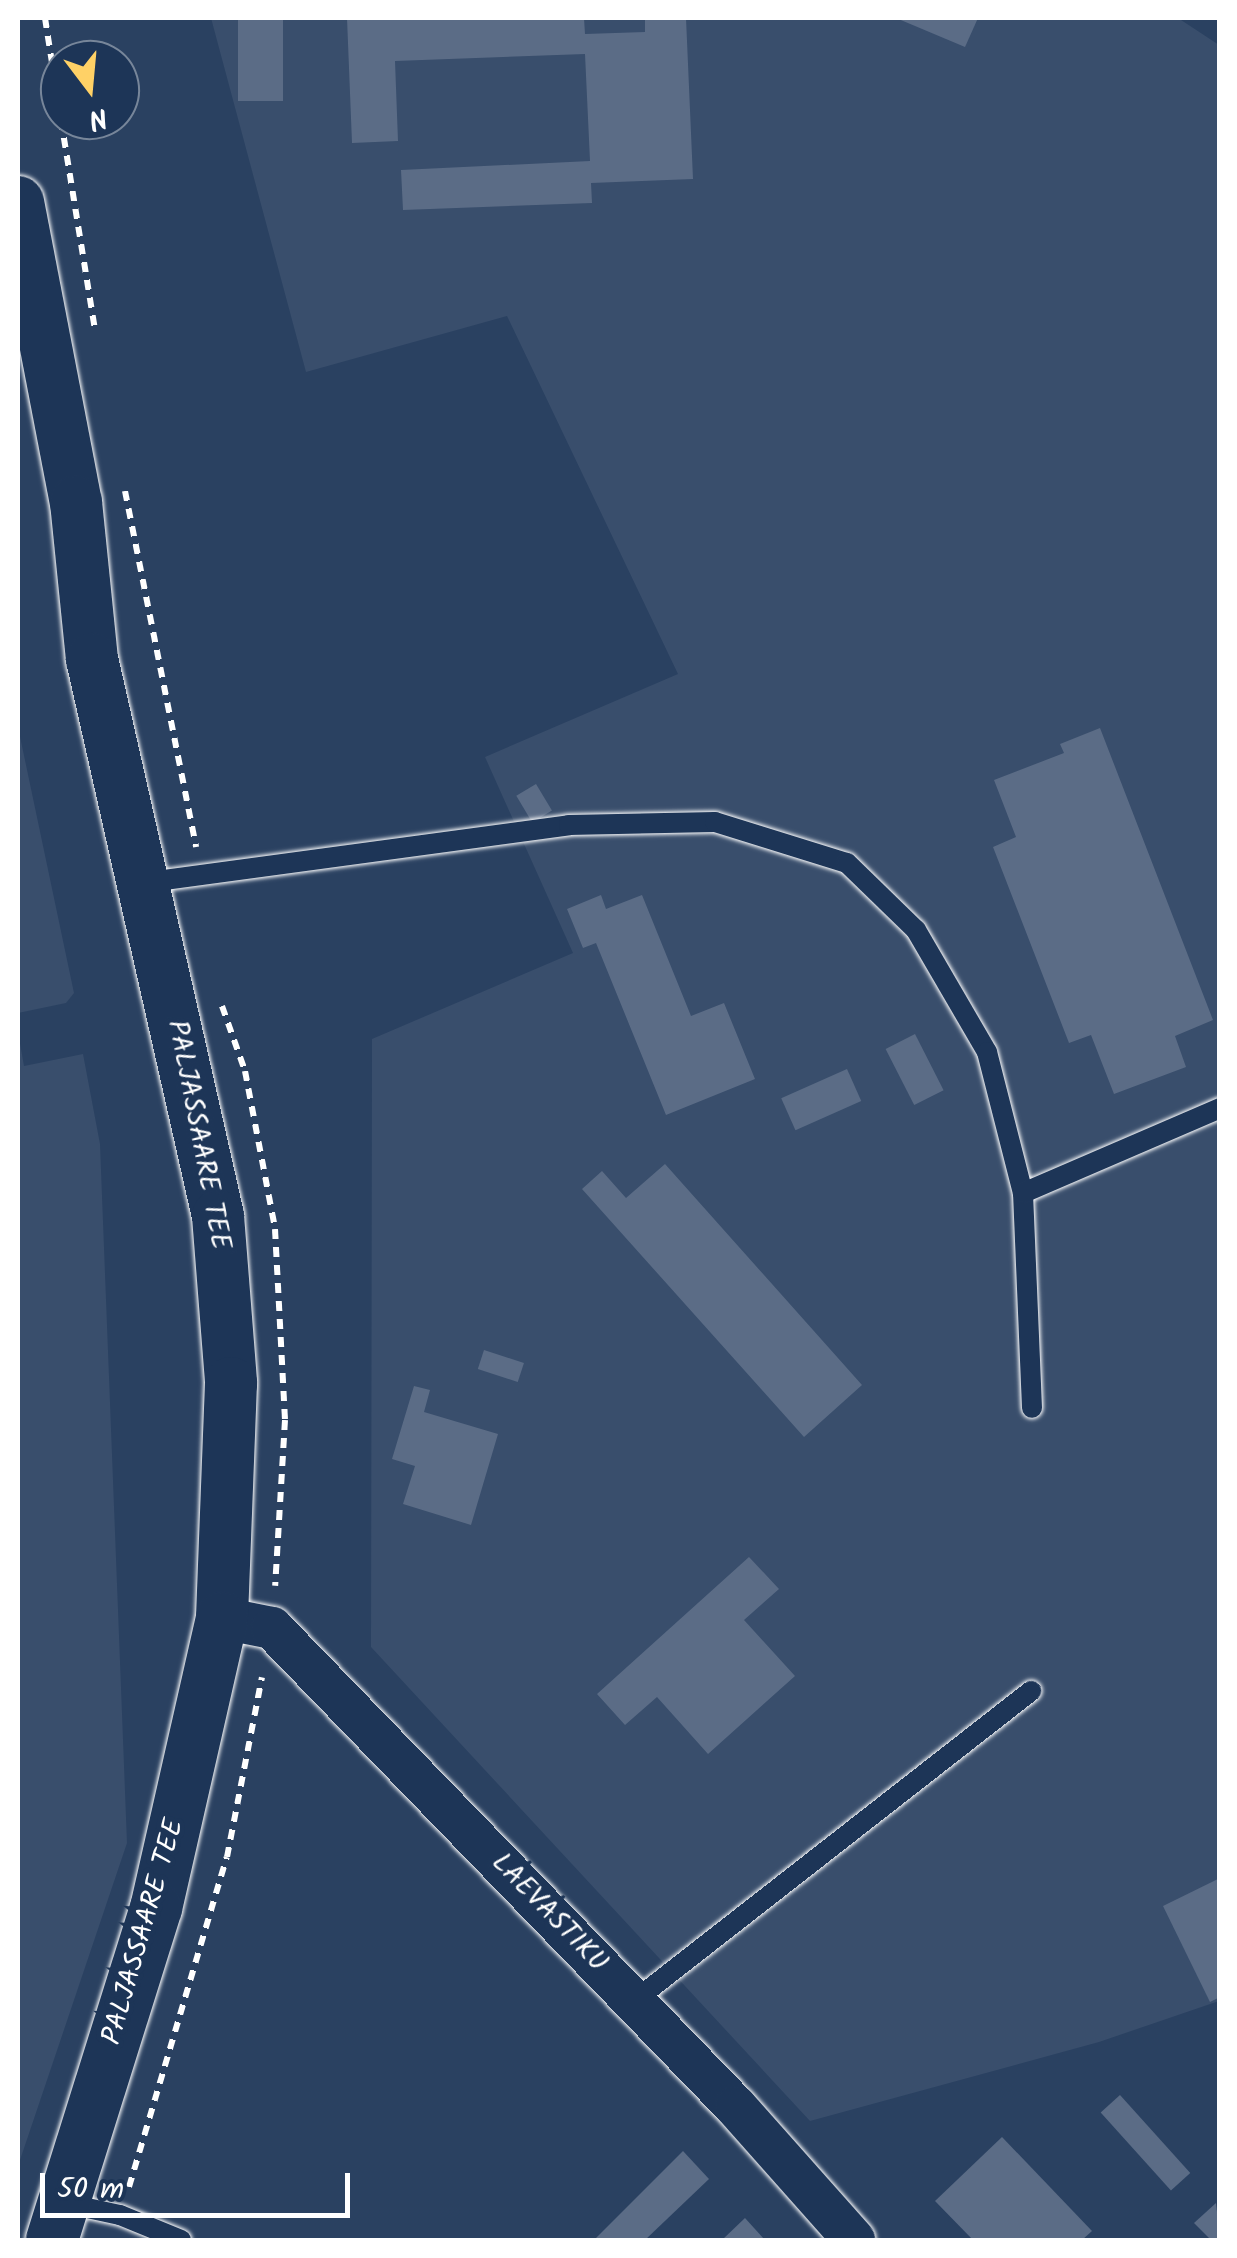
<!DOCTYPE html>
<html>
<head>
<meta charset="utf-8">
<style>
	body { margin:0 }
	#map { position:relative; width:1237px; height:2258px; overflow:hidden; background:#2a4161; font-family:Kalam,sans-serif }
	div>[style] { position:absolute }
	.built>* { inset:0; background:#394e6c }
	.building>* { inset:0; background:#5b6c86; transform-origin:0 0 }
	.path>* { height:6px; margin-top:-3px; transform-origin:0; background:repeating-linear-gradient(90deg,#fff 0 10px,transparent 0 18px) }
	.roads { filter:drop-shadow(0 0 2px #fff) drop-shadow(0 0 2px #fff) }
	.service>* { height:20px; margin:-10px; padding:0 10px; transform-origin:10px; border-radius:10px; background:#1d3557 }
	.minor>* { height:42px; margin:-21px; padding:0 21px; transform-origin:21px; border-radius:21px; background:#1d3557 }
	.tertiary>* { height:52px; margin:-26px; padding:0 26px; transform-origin:26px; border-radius:26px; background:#1d3557 }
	span { translate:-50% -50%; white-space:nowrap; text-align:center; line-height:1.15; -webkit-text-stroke:10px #1d3557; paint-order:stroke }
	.street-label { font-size:28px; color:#fff }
	.frame { position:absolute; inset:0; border:20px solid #fff; pointer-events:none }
	.north { position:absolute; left:40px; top:40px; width:100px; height:100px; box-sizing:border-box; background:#1d3557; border:2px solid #77869a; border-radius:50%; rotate:164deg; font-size:28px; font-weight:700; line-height:40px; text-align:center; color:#fff }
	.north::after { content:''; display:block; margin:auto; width:35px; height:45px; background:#ffd166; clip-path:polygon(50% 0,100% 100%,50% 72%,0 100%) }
	.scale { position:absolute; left:40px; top:2173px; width:310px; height:45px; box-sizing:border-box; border:5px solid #fff; border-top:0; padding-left:12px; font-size:30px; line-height:35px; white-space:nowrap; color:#fff; -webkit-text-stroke:8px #1d3557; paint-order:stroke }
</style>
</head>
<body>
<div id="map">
	<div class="built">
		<div style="clip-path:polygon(211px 18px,1178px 18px,1219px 45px,1219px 2001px,1099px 2042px,810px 2121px,371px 1647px,372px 1039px,573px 953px,485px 757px,678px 674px,507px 316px,306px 372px)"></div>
		<div style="clip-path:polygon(18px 727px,74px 993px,66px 1003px,18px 1013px)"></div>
		<div style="clip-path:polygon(18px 1032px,24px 1066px,83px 1054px,100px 1144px,127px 1843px,18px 2166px)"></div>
	</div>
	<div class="building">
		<div style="left:238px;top:18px;width:45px;height:83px"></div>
		<div style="clip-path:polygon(347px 18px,584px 18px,585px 34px,645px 32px,645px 18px,686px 18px,693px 179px,591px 183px,592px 203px,403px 210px,401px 170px,590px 161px,585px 54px,395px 61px,398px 141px,352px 143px)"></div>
		<div style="clip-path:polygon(896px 18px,978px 18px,965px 47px)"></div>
		<div style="clip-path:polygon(1100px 728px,1213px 1020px,1175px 1036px,1186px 1067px,1114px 1094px,1091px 1035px,1069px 1043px,993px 847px,1016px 837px,994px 780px,1064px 753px,1060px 744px)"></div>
		<div style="left:536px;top:784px;width:31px;height:23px;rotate:59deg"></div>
		<div style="clip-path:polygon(601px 895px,606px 909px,642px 895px,691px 1016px,724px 1003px,755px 1079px,666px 1115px,596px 943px,583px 948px,567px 909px)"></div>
		<div style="left:915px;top:1034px;width:63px;height:33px;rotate:63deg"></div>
		<div style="left:847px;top:1069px;width:35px;height:72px;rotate:66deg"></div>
		<div style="clip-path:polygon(665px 1164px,862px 1385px,804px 1437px,582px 1189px,602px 1171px,626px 1198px)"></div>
		<div style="left:484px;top:1350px;width:42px;height:20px;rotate:18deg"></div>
		<div style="clip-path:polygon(414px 1386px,430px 1390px,424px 1412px,498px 1434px,471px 1525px,403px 1504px,415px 1466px,392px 1459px)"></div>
		<div style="clip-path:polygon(749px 1557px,779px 1589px,744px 1620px,795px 1676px,708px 1754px,657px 1697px,625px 1725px,597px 1694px)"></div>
		<div style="clip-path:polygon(1220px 1878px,1220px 1997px,1210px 2002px,1163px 1906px)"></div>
		<div style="left:1120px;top:2095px;width:105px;height:26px;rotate:48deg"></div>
		<div style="clip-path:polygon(1002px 2137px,1092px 2231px,1082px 2240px,973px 2240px,935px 2201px)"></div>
		<div style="clip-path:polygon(683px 2151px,709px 2179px,645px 2240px,594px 2240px)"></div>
		<div style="clip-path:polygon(1216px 2203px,1220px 2240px,1211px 2240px,1194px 2223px)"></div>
		<div style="clip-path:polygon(745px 2218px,765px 2240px,722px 2240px)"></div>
	</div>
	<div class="path">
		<div style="left:45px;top:18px;width:97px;rotate:81.1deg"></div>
		<div style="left:61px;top:120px;width:214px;rotate:80.8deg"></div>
		<div style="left:125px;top:491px;width:363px;rotate:78.7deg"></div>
		<div style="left:222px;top:1006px;width:69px;rotate:70.5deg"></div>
		<div style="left:245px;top:1071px;width:161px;rotate:79.2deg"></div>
		<div style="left:275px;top:1229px;width:191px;rotate:87deg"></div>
		<div style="left:285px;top:1420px;width:166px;rotate:93.4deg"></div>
		<div style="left:129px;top:2187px;width:344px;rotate:-73.5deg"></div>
		<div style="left:227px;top:1857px;width:183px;rotate:-79deg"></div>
	</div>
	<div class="roads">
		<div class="service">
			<div style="left:142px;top:883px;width:431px;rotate:-7.7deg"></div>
			<div style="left:569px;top:825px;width:146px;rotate:-1.2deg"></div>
			<div style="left:715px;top:822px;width:138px;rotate:17.3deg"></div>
			<div style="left:847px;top:863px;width:96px;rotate:44.2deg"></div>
			<div style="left:916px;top:930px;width:141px;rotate:59.8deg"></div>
			<div style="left:987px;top:1052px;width:146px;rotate:75.7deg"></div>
			<div style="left:1023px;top:1193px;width:215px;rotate:87.6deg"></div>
			<div style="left:1023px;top:1193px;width:215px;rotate:-23.3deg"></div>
			<div style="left:634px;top:2001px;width:504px;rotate:-37.98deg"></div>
			<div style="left:64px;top:2203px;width:57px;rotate:12.1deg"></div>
			<div style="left:120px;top:2215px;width:66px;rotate:22.3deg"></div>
		</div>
		<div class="minor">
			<div style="left:222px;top:1618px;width:51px;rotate:11.3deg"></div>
			<div style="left:272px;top:1628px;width:667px;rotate:45.91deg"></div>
			<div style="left:736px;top:2107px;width:178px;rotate:48.4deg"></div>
		</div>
		<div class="tertiary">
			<div style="left:18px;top:202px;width:306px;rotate:79.1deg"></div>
			<div style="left:76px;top:502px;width:158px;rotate:84.2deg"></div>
			<div style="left:92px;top:659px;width:571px;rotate:77.25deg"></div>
			<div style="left:218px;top:1216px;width:168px;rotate:85.5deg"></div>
			<div style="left:231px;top:1383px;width:235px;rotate:92.2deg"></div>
			<div style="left:222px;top:1618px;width:297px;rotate:102.8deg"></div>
			<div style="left:156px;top:1908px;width:348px;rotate:107.4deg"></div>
		</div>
	</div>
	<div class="street-label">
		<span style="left:198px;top:1135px;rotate:79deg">PALJASSAARE TEE</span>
		<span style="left:549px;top:1913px;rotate:46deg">LAEVASTIKU</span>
		<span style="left:144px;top:1932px;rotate:-74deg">PALJASSAARE TEE</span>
	</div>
	<div class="frame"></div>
	<div class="north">N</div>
	<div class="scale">50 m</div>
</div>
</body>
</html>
